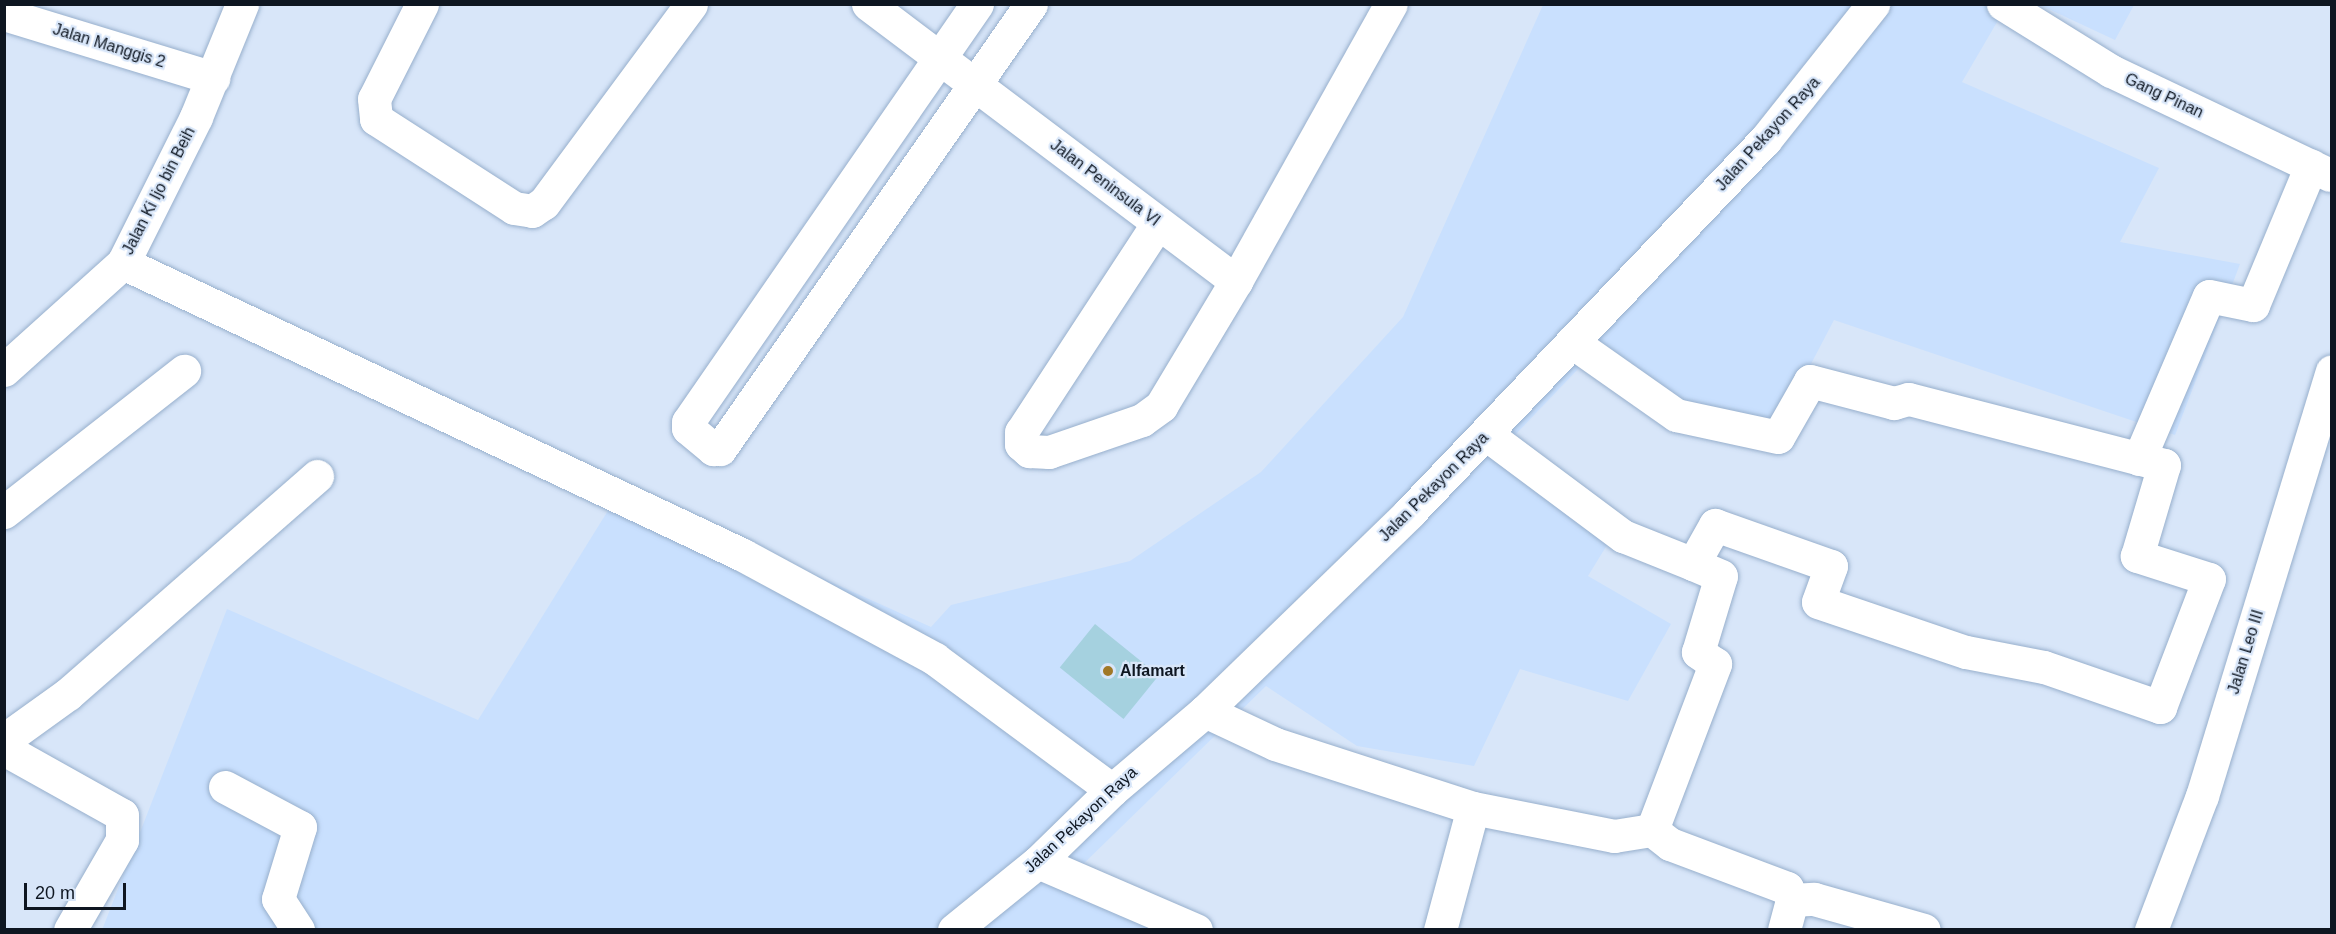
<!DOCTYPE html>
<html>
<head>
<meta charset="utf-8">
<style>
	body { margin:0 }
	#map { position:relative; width:2336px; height:934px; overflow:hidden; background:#d8e6f9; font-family:Arial,sans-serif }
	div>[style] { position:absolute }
	.built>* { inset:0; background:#c9e0fe }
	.building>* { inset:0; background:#a5d1df; transform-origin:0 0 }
	.roads { filter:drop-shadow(0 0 2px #97afcc) drop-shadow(0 0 2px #97afcc) }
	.minor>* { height:33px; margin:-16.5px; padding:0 16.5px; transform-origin:16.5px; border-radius:16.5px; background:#fff }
	.major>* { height:33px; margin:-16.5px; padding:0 16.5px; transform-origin:16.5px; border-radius:16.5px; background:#fff }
	.dots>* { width:16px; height:16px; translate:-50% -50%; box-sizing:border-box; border:3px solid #d8e6f9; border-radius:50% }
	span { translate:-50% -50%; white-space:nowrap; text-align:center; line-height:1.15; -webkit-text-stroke:4.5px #d8e6f9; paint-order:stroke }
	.street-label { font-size:16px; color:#0e1621 }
	.poi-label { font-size:16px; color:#0e1621; font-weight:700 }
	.left { translate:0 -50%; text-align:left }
	.frame { position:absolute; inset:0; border:6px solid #0e1621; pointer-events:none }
	.scale { position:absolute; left:24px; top:883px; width:102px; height:27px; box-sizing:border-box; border:3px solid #0e1621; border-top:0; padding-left:8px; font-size:18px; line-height:21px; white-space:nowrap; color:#0e1621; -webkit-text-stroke:4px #d8e6f9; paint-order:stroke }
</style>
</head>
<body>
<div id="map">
	<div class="built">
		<div style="clip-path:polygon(1543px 5px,2007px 5px,1962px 82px,2159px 168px,2120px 242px,2240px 264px,2175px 435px,1834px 320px,1777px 429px,1652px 391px,1602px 344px,1512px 438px,1623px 519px,1588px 576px,1671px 624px,1628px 701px,1520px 669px,1474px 766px,1357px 746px,1266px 686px,1075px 872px,1179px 929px,102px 930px,227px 609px,478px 720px,622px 488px,931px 627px,951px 605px,1130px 561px,1261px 472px,1403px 317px)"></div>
		<div style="clip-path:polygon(2040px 5px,2134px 5px,2115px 40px)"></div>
	</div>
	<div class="building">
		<div style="left:1095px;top:624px;width:82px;height:56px;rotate:39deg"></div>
	</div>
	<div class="roads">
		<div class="minor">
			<div style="left:422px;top:4px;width:106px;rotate:116.8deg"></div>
			<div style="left:374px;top:99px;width:20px;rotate:84deg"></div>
			<div style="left:376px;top:119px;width:164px;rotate:32.8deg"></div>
			<div style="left:514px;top:208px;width:18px;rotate:9deg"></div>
			<div style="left:532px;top:211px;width:14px;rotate:-34deg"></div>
			<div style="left:544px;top:203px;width:247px;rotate:-53.5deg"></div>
			<div style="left:868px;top:4px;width:461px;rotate:37deg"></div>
			<div style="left:977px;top:4px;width:508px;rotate:124.66deg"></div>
			<div style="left:688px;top:422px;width:6px;rotate:90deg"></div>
			<div style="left:688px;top:428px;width:33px;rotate:40deg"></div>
			<div style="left:713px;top:449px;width:7px"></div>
			<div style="left:720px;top:449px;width:543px;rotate:-55.05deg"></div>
			<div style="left:2003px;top:4px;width:127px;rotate:31.8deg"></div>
			<div style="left:2111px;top:71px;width:242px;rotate:25.4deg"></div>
			<div style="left:4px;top:14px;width:219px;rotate:17deg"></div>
			<div style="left:1158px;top:223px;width:250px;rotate:123.2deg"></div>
			<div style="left:1021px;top:432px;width:12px;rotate:90deg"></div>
			<div style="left:1021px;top:444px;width:11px;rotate:41deg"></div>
			<div style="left:1029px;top:451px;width:20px;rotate:3deg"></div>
			<div style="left:1049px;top:452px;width:98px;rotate:-19deg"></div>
			<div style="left:1142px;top:420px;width:24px;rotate:-36deg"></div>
			<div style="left:1161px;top:406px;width:146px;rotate:-59deg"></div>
			<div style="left:1236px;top:281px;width:317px;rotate:-60.8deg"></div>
			<div style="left:123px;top:263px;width:685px;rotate:25.22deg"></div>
			<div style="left:743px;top:555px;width:218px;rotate:28.4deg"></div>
			<div style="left:935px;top:659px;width:220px;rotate:36.5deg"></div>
			<div style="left:4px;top:370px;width:160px;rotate:-42deg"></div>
			<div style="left:123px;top:263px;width:163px;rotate:-63.4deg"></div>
			<div style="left:196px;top:117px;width:122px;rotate:-67.8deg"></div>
			<div style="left:1486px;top:434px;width:171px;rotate:36.7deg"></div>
			<div style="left:1623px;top:536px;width:75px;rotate:21.8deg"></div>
			<div style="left:1693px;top:564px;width:45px;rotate:-60.6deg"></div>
			<div style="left:1715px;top:525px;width:123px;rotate:19.5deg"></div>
			<div style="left:1831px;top:566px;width:38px;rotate:110deg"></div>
			<div style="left:1818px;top:602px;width:156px;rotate:18.7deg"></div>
			<div style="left:1966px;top:652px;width:79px;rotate:10.9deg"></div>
			<div style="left:2044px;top:667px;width:123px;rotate:19deg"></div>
			<div style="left:2160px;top:707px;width:137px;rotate:-69.1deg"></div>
			<div style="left:2209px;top:579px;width:76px;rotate:-162.3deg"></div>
			<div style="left:2137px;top:556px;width:95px;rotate:-73.5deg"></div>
			<div style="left:2164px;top:465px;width:264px;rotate:-165.5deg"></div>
			<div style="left:1908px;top:399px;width:15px;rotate:164deg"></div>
			<div style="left:1894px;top:403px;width:87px;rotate:-165.3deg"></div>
			<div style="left:1810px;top:381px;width:64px;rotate:119.7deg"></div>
			<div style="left:1778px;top:437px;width:104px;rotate:-167.8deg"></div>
			<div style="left:1676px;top:415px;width:127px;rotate:-144.9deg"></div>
			<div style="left:2139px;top:459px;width:177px;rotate:-66.8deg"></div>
			<div style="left:2209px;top:296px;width:45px;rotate:11.6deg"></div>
			<div style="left:2253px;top:305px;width:151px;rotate:-67.4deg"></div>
			<div style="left:4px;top:512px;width:229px;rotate:-38.1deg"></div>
			<div style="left:1205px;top:711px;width:77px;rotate:25.2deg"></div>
			<div style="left:1275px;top:744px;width:208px;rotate:17.9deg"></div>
			<div style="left:1473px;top:808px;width:144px;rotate:11.2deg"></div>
			<div style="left:1614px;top:836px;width:38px;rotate:-9deg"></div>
			<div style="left:1652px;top:830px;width:23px;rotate:38deg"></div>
			<div style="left:1670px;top:844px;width:125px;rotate:20.6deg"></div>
			<div style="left:1787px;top:888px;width:13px;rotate:67deg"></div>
			<div style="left:4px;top:740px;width:79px;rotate:-35.7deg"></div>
			<div style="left:68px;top:694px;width:331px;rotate:-41.2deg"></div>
			<div style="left:4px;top:749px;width:135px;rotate:29.2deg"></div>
			<div style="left:122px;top:815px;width:25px;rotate:90deg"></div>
			<div style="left:122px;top:840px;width:104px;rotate:120deg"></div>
			<div style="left:225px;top:787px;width:85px;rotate:28.1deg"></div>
			<div style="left:300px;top:827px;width:75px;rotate:107deg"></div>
			<div style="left:278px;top:899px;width:37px;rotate:57deg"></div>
			<div style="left:1652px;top:830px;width:178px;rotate:-69.2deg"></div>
			<div style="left:1715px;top:664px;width:21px;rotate:-145deg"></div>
			<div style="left:1698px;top:652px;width:79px;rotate:-73.2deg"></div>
			<div style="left:1721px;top:576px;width:30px;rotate:-157deg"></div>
			<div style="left:1038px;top:862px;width:172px;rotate:23.3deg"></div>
			<div style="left:1792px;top:900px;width:22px;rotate:-3deg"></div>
			<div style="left:1814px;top:899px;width:114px;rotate:15.7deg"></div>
			<div style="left:1440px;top:930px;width:126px;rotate:-74.9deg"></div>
			<div style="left:1784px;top:930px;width:31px;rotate:-75deg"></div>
			<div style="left:2151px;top:930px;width:143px;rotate:-69.2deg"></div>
			<div style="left:2202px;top:796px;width:444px;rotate:-73deg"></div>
		</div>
		<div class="major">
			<div style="left:954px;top:930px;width:108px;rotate:-39deg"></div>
			<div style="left:1038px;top:862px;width:103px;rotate:-44.2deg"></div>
			<div style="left:1112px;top:790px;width:122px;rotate:-40.3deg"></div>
			<div style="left:1205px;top:711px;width:284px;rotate:-44.1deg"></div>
			<div style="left:1409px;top:513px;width:516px;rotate:-46.34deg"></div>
			<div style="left:1765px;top:140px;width:174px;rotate:-51.5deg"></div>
		</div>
	</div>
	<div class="dots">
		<div style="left:1108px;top:671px;background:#a17827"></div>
	</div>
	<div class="street-label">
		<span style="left:109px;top:46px;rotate:17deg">Jalan Manggis 2</span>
		<span style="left:2164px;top:96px;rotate:25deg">Gang Pinan</span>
		<span style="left:1768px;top:134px;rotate:-48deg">Jalan Pekayon Raya</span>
		<span style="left:1105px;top:183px;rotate:37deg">Jalan Peninsula VI</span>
		<span style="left:159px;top:191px;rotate:-63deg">Jalan Ki Ijo bin Beih</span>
		<span style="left:1434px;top:487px;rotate:-45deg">Jalan Pekayon Raya</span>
		<span style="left:2246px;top:652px;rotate:-73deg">Jalan Leo III</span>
		<span style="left:1081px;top:820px;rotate:-43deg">Jalan Pekayon Raya</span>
	</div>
	<div class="poi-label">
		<span class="left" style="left:1120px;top:671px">Alfamart</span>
	</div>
	<div class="frame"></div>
	<div class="scale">20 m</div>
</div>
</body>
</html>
